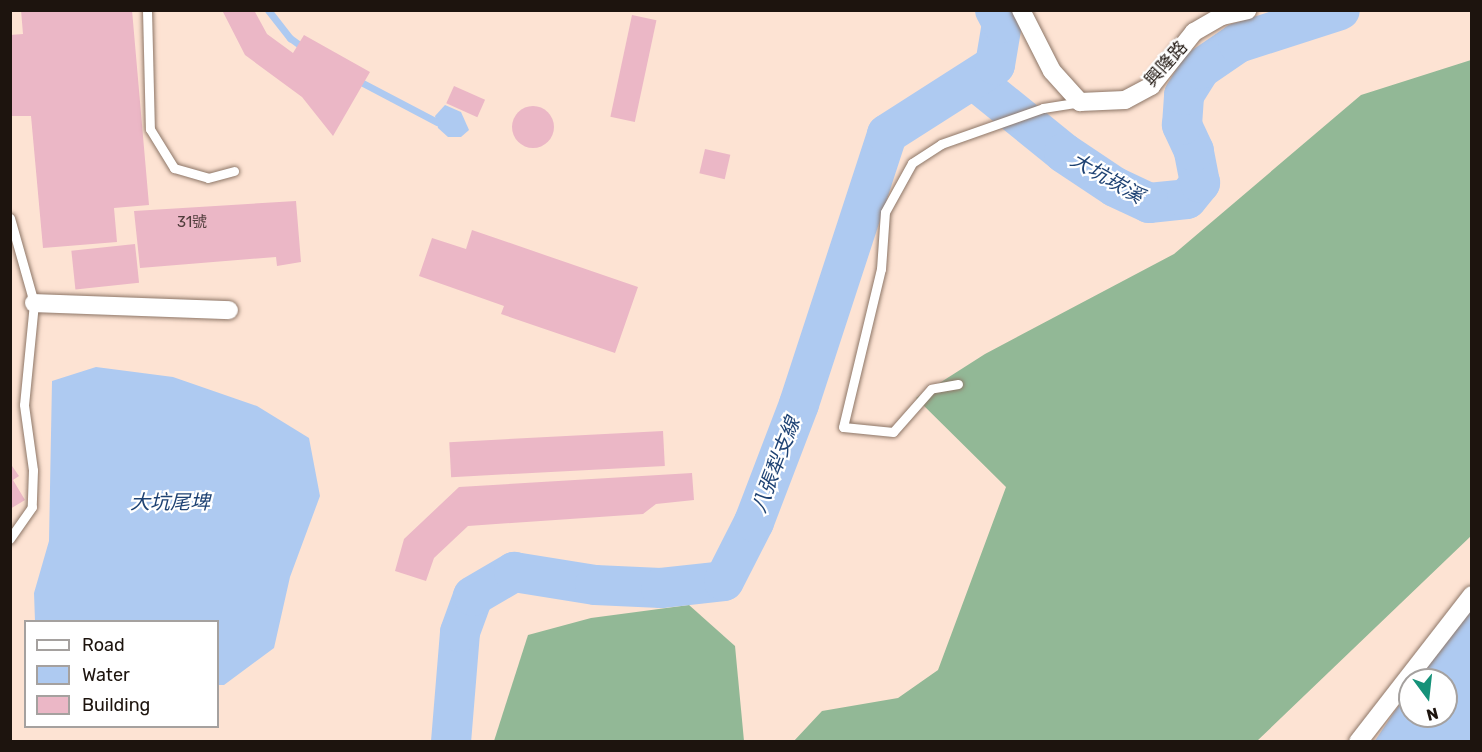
<!DOCTYPE html>
<html>
<head>
<meta charset="utf-8">
<style>
	body { margin:0 }
	#map { position:relative; width:1482px; height:752px; overflow:hidden; background:#fde3d3; font-family:Rubik,"Noto Sans TC",sans-serif }
	div>[style] { position:absolute }
	.forest>* { inset:0; background:#92b896 }
	.water>* { inset:0; background:#aecaf1 }
	.stream>* { height:7px; margin:-3.5px; padding:0 3.5px; transform-origin:3.5px; border-radius:3.5px; background:#aecaf1 }
	.river>* { height:40px; margin:-20px; padding:0 20px; transform-origin:20px; border-radius:20px; background:#aecaf1 }
	.building>* { inset:0; background:#ebb7c6; transform-origin:0 0 }
	.round { border-radius:50% }
	.roads { filter:drop-shadow(0 0 2px #8d7667) drop-shadow(0 0 2px #8d7667) }
	.service>* { height:9px; margin:-4.5px; padding:0 4.5px; transform-origin:4.5px; border-radius:4.5px; background:#fff }
	.minor>* { height:18px; margin:-9px; padding:0 9px; transform-origin:9px; border-radius:9px; background:#fff }
	span { translate:-50% -50%; white-space:nowrap; text-align:center; line-height:1.15; -webkit-text-stroke:4.5px #fff; paint-order:stroke }
	.number-label { font-size:15px; color:#503d3c }
	.number-label span { -webkit-text-stroke-width:0 }
	.street-label { font-size:18px; color:#1d140e }
	.water-label { font-size:20px; color:#1e4273; font-style:italic }
	.frame { position:absolute; inset:0; border:12px solid #1d140e; pointer-events:none }
	.legend { position:absolute; left:24px; top:620px; width:195px; height:108px; box-sizing:border-box; background:#fff; border:2px solid #a5a19f; margin:0; padding:8px 10px; list-style:none; font-size:18px; color:#1d140e }
	.legend li { display:flex; align-items:center; gap:12px; height:30px }
	.legend b { width:30px; border:2px solid #a5a19f }
	.north { position:absolute; left:1398px; top:668px; width:60px; height:60px; box-sizing:border-box; background:#fff; border:2px solid #a5a19f; border-radius:50%; rotate:165deg; font-size:16px; font-weight:700; line-height:24px; text-align:center; color:#1d140e }
	.north::after { content:''; display:block; margin:auto; width:21px; height:27px; background:#159279; clip-path:polygon(50% 0,100% 100%,50% 72%,0 100%) }
</style>
</head>
<body>
<div id="map">
	<div class="forest">
		<div style="clip-path:polygon(1471px 60px,1471px 536px,1257px 741px,793px 742px,822px 711px,898px 698px,938px 670px,1006px 487px,916px 398px,985px 354px,1174px 254px,1361px 95px)"></div>
		<div style="clip-path:polygon(689px 605px,735px 646px,744px 741px,494px 741px,528px 635px,591px 618px)"></div>
	</div>
	<div class="water">
		<div style="clip-path:polygon(445px 105px,461px 112px,469px 130px,461px 137px,448px 137px,438px 128px,435px 116px)"></div>
		<div style="clip-path:polygon(96px 367px,173px 377px,257px 406px,309px 438px,320px 496px,290px 577px,274px 648px,224px 685px,218px 685px,218px 622px,35px 621px,34px 593px,49px 541px,52px 381px)"></div>
		<div style="clip-path:polygon(1471px 598px,1471px 741px,1374px 742px,1410px 689px,1410px 716px,1446px 716px,1446px 680px,1416px 680px)"></div>
	</div>
	<div class="stream">
		<div style="left:268px;top:10px;width:36px;rotate:52deg"></div>
		<div style="left:290px;top:38px;width:17px;rotate:36deg"></div>
		<div style="left:357px;top:80px;width:90px;rotate:27.7deg"></div>
	</div>
	<div class="river">
		<div style="left:974px;top:80px;width:116px;rotate:39deg"></div>
		<div style="left:1064px;top:153px;width:61px;rotate:33.7deg"></div>
		<div style="left:1115px;top:187px;width:38px;rotate:25deg"></div>
		<div style="left:1149px;top:203px;width:38px;rotate:-6deg"></div>
		<div style="left:1187px;top:199px;width:21px;rotate:-51deg"></div>
		<div style="left:1200px;top:183px;width:33px;rotate:-101deg"></div>
		<div style="left:1194px;top:151px;width:29px;rotate:-115deg"></div>
		<div style="left:1182px;top:125px;width:30px;rotate:-86deg"></div>
		<div style="left:1184px;top:95px;width:31px;rotate:-58deg"></div>
		<div style="left:1200px;top:69px;width:46px;rotate:-34.4deg"></div>
		<div style="left:1238px;top:43px;width:107px;rotate:-17.9deg"></div>
		<div style="left:451px;top:742px;width:110px;rotate:-85.3deg"></div>
		<div style="left:460px;top:632px;width:38px;rotate:-70deg"></div>
		<div style="left:473px;top:596px;width:48px;rotate:-30.3deg"></div>
		<div style="left:514px;top:572px;width:82px;rotate:9.1deg"></div>
		<div style="left:595px;top:585px;width:66px;rotate:2.6deg"></div>
		<div style="left:661px;top:588px;width:63px;rotate:-6.3deg"></div>
		<div style="left:724px;top:581px;width:66px;rotate:-63deg"></div>
		<div style="left:754px;top:522px;width:126px;rotate:-69.1deg"></div>
		<div style="left:799px;top:404px;width:284px;rotate:-71.9deg"></div>
		<div style="left:887px;top:134px;width:128px;rotate:-32.6deg"></div>
		<div style="left:995px;top:65px;width:43px;rotate:-80.5deg"></div>
		<div style="left:1002px;top:23px;width:15px;rotate:-118deg"></div>
	</div>
	<div class="building">
		<div style="clip-path:polygon(21px 10px,132px 10px,149px 205px,114px 208px,117px 242px,43px 248px,31px 116px,11px 116px,10px 35px,23px 34px)"></div>
		<div style="clip-path:polygon(222px 10px,254px 10px,267px 34px,293px 53px,304px 35px,370px 72px,333px 136px,302px 97px,245px 55px)"></div>
		<div style="left:632px;top:15px;width:25px;height:104px;rotate:12deg"></div>
		<div style="left:454px;top:86px;width:34px;height:19px;rotate:24deg"></div>
		<div class="round" style="left:512px;top:106px;width:42px;height:42px"></div>
		<div style="left:705px;top:149px;width:26px;height:25px;rotate:13deg"></div>
		<div style="clip-path:polygon(296px 201px,301px 262px,277px 266px,276px 257px,140px 268px,134px 211px)"></div>
		<div style="clip-path:polygon(472px 230px,638px 287px,615px 353px,501px 314px,504px 306px,419px 276px,432px 238px,466px 249px)"></div>
		<div style="left:135px;top:244px;width:39px;height:64px;rotate:84deg"></div>
		<div style="left:663px;top:431px;width:35px;height:214px;rotate:87deg"></div>
		<div style="clip-path:polygon(10px 463px,19px 476px,13px 480px,25px 500px,10px 509px)"></div>
		<div style="clip-path:polygon(692px 473px,694px 500px,656px 504px,643px 514px,468px 526px,434px 558px,426px 581px,395px 571px,404px 539px,459px 487px)"></div>
	</div>
	<div class="roads">
		<div class="service">
			<div style="left:147px;top:10px;width:119px;rotate:88.6deg"></div>
			<div style="left:150px;top:129px;width:46px;rotate:58.4deg"></div>
			<div style="left:174px;top:168px;width:35px;rotate:16deg"></div>
			<div style="left:208px;top:178px;width:27px;rotate:-15deg"></div>
			<div style="left:10px;top:218px;width:88px;rotate:74.2deg"></div>
			<div style="left:34px;top:303px;width:102px;rotate:95.6deg"></div>
			<div style="left:24px;top:405px;width:66px;rotate:82.1deg"></div>
			<div style="left:33px;top:470px;width:37px;rotate:92deg"></div>
			<div style="left:32px;top:507px;width:39px;rotate:125deg"></div>
			<div style="left:958px;top:384px;width:27px;rotate:170deg"></div>
			<div style="left:931px;top:389px;width:57px;rotate:131.5deg"></div>
			<div style="left:893px;top:432px;width:50px;rotate:-174.3deg"></div>
			<div style="left:843px;top:427px;width:163px;rotate:-76.5deg"></div>
			<div style="left:881px;top:269px;width:57px;rotate:-86deg"></div>
			<div style="left:885px;top:212px;width:56px;rotate:-61.1deg"></div>
			<div style="left:912px;top:163px;width:35px;rotate:-33deg"></div>
			<div style="left:941px;top:144px;width:108px;rotate:-19.4deg"></div>
			<div style="left:1043px;top:108px;width:37px;rotate:-9deg"></div>
		</div>
		<div class="minor">
			<div style="left:1021px;top:10px;width:68px;rotate:63.1deg"></div>
			<div style="left:1052px;top:71px;width:42px;rotate:47.9deg"></div>
			<div style="left:1080px;top:102px;width:45px;rotate:-2.5deg"></div>
			<div style="left:1125px;top:100px;width:30px;rotate:-28deg"></div>
			<div style="left:1151px;top:86px;width:69px;rotate:-51.5deg"></div>
			<div style="left:1194px;top:32px;width:32px;rotate:-30deg"></div>
			<div style="left:1222px;top:16px;width:26px;rotate:-13deg"></div>
			<div style="left:34px;top:303px;width:195px;rotate:2.1deg"></div>
			<div style="left:1358px;top:742px;width:186px;rotate:-52.2deg"></div>
		</div>
	</div>
	<div class="number-label">
		<span style="left:192px;top:223px">31號</span>
	</div>
	<div class="street-label">
		<span style="left:1166px;top:64px;rotate:-48deg">興隆路</span>
	</div>
	<div class="water-label">
		<span style="left:1107px;top:178px;rotate:30deg">大坑崁溪</span>
		<span style="left:776px;top:465px;rotate:-69deg">八張犁支線</span>
		<span style="left:170px;top:502px">大坑尾埤</span>
	</div>
	<div class="frame"></div>
	<ul class="legend">
	<li><b style="height:8px;background:#fff"></b>Road</li>
	<li><b style="height:16px;background:#aecaf1"></b>Water</li>
	<li><b style="height:16px;background:#ebb7c6"></b>Building</li>
	</ul>
	<div class="north">N</div>
</div>
</body>
</html>
